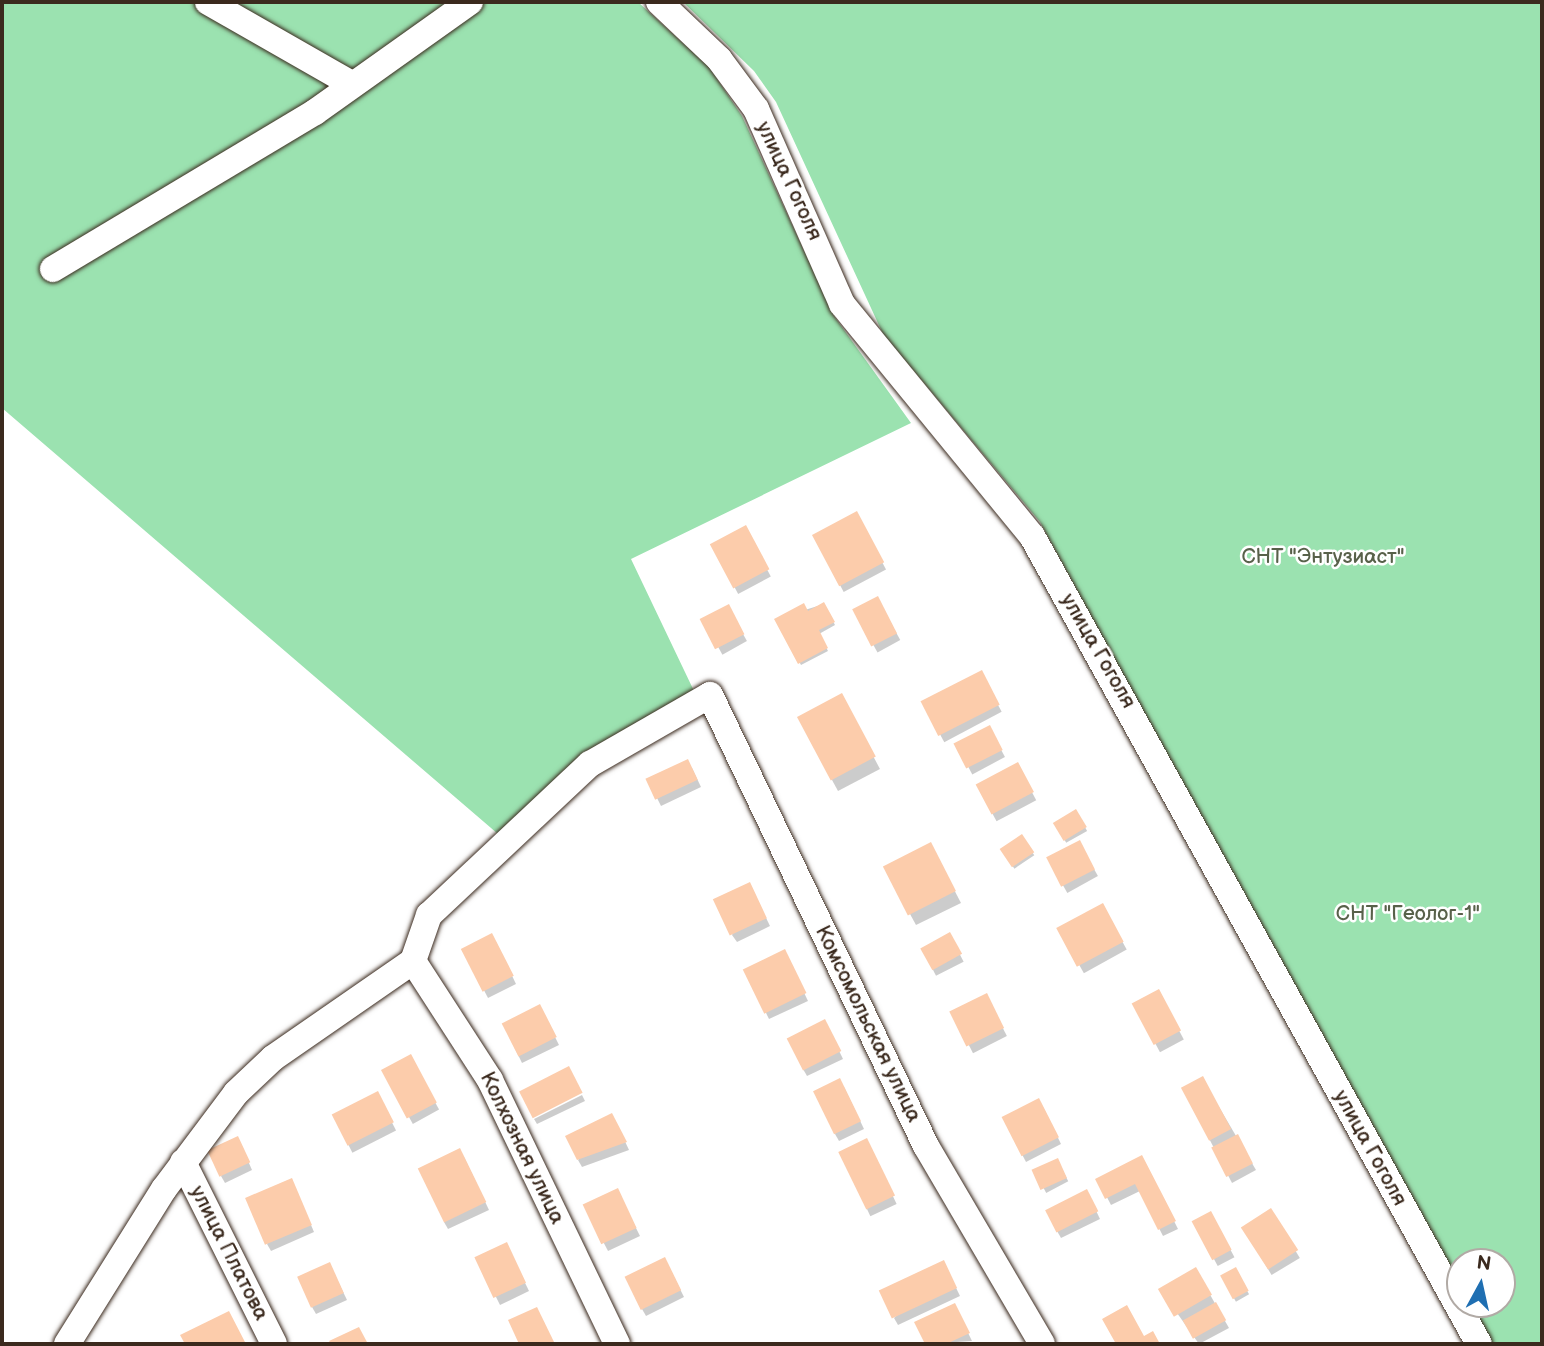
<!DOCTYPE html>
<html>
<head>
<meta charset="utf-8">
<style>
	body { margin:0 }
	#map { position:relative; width:1544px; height:1346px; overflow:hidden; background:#fff; font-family:"Balsamiq Sans",sans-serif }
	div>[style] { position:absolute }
	.green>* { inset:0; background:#9be2b0 }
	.shadow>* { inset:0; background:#0003; transform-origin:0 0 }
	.building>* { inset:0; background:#fcccab; transform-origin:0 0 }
	.roads { filter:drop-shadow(0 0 2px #3b2a1e) drop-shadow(0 0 2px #3b2a1e) }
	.minor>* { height:26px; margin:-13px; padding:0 13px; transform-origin:13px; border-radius:13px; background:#fff }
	span { translate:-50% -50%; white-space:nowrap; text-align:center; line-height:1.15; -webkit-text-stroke:5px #fff; paint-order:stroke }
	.street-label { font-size:21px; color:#3b2a1e }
	.park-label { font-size:21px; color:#58614a }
	.frame { position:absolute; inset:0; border:4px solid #3b2a1e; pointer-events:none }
	.north { position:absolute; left:1446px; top:1248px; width:70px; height:70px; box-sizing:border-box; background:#fff; border:2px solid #b1aaa5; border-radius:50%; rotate:8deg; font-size:19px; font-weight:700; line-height:28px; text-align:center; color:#3b2a1e }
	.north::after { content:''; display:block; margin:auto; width:24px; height:32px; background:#1f6fb2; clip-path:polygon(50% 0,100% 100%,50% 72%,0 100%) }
</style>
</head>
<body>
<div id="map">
	<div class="green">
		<div style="clip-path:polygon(2px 2px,638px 2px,709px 67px,742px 116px,834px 316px,911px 423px,631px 559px,694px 691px,498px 834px,2px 408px)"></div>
		<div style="clip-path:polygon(683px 2px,1542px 2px,1542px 1344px,1490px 1344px,1465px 1304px,1502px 1304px,1502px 1262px,1460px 1262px,1460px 1296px,1040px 522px,883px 334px,776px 102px,754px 71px)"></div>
	</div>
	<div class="shadow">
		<div style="left:856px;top:513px;width:64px;height:48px;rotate:62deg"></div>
		<div style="left:745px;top:528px;width:55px;height:37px;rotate:62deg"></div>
		<div style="left:877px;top:598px;width:48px;height:26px;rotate:61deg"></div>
		<div style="clip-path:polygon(824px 604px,835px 625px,819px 634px,828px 651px,801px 665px,776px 619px)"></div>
		<div style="left:728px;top:607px;width:39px;height:28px;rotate:61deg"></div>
		<div style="left:981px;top:673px;width:44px;height:65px;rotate:62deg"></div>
		<div style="clip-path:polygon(847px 707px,880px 769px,838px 791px,832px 780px)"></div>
		<div style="left:989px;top:727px;width:34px;height:37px;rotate:62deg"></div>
		<div style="left:1017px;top:764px;width:41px;height:45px;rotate:62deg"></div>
		<div style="clip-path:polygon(692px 768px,701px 787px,661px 806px,648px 780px)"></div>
		<div style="left:1076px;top:811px;width:23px;height:24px;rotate:61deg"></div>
		<div style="left:1022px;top:837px;width:22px;height:24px;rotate:56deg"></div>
		<div style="left:1079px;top:842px;width:39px;height:35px;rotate:61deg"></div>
		<div style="clip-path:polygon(936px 855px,961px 903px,916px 925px,910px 914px)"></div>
		<div style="clip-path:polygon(753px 891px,770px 926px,737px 942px,732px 935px)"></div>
		<div style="left:1102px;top:905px;width:51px;height:49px;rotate:61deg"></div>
		<div style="left:950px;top:935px;width:30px;height:31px;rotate:63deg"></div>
		<div style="clip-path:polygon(496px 942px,516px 984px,488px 998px,463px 950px)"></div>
		<div style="clip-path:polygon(788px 959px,808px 1001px,769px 1019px,745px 970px)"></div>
		<div style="left:1158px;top:991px;width:55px;height:27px;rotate:62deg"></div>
		<div style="left:986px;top:995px;width:46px;height:38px;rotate:63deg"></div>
		<div style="clip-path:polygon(543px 1013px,559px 1045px,522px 1063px,503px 1024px)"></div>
		<div style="clip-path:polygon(828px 1028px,843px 1059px,807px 1076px,803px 1069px)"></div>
		<div style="left:410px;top:1057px;width:60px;height:30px;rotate:61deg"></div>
		<div style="clip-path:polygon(1202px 1078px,1256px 1170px,1232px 1183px,1183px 1088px)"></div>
		<div style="clip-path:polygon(844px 1087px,864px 1129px,839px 1141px,835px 1134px)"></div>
		<div style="left:377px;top:1093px;width:42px;height:49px;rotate:63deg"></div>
		<div style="clip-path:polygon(582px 1095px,585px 1101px,537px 1124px,534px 1119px)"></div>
		<div style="clip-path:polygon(1043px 1107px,1061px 1144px,1026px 1162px,1003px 1118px)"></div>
		<div style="clip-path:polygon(616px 1122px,629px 1150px,582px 1167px,578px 1160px)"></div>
		<div style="clip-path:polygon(241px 1145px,252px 1170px,225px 1183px,221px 1176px)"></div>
		<div style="left:870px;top:1147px;width:63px;height:29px;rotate:65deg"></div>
		<div style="clip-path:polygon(464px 1157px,489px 1210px,448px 1229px,444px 1222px)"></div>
		<div style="left:1057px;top:1160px;width:24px;height:25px;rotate:62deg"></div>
		<div style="clip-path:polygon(1146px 1165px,1178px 1229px,1163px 1236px,1140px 1191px,1111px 1205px,1098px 1180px)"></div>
		<div style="clip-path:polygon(295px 1187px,314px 1232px,271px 1251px,267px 1244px)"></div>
		<div style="clip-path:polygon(621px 1198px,640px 1236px,608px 1251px,585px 1207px)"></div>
		<div style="clip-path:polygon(1090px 1198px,1100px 1219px,1061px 1238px,1057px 1231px)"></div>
		<div style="left:1271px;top:1210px;width:56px;height:33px;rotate:59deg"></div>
		<div style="left:1211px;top:1213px;width:50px;height:19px;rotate:62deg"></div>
		<div style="clip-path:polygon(510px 1252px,529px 1291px,500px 1305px,477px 1259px)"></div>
		<div style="clip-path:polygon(669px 1267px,684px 1297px,646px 1316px,642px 1309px)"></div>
		<div style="clip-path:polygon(947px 1269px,960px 1296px,898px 1325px,894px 1318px)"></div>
		<div style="left:1235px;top:1269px;width:29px;height:15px;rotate:61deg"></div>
		<div style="clip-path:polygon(1196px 1270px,1229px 1328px,1199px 1344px,1160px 1289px)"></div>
		<div style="clip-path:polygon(333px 1271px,347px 1300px,316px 1314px,312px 1307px)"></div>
		<div style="clip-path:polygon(958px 1312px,972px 1341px,927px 1344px,917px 1322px)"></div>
	</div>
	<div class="building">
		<div style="left:857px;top:511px;width:58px;height:51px;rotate:62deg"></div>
		<div style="left:746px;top:525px;width:50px;height:41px;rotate:62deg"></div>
		<div style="left:878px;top:596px;width:42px;height:29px;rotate:63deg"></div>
		<div style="clip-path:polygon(824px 602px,835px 622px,819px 630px,828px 648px,798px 664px,774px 619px,804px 603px,808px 611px)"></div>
		<div style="left:729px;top:604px;width:34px;height:33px;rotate:63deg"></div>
		<div style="left:982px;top:670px;width:39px;height:69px;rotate:63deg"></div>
		<div style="left:842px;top:693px;width:72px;height:51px;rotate:62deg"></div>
		<div style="left:990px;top:725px;width:28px;height:41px;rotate:63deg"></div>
		<div style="left:688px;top:759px;width:23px;height:47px;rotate:65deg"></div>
		<div style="left:1018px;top:762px;width:34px;height:48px;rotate:62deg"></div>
		<div style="left:1076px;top:809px;width:21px;height:27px;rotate:59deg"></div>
		<div style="left:1022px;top:834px;width:22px;height:27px;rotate:56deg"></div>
		<div style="left:1080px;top:840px;width:33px;height:38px;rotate:63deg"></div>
		<div style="left:931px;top:842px;width:55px;height:54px;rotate:63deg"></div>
		<div style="left:750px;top:882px;width:40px;height:41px;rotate:65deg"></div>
		<div style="left:1103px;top:903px;width:44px;height:53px;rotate:62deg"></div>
		<div style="left:950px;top:932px;width:25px;height:34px;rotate:61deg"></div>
		<div style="left:492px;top:933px;width:48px;height:35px;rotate:63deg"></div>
		<div style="left:785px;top:949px;width:49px;height:47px;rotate:64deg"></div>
		<div style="left:1159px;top:989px;width:47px;height:31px;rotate:62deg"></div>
		<div style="left:987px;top:993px;width:39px;height:42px;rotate:64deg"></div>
		<div style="left:540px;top:1004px;width:37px;height:43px;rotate:63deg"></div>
		<div style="left:825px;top:1019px;width:36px;height:43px;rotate:63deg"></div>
		<div style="left:411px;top:1054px;width:55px;height:34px;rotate:62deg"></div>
		<div style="left:569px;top:1066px;width:30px;height:56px;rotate:63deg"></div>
		<div style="left:1203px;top:1076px;width:60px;height:25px;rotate:62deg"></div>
		<div style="left:840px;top:1078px;width:48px;height:30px;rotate:64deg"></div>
		<div style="left:378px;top:1091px;width:35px;height:52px;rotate:63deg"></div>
		<div style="left:1039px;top:1098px;width:44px;height:42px;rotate:63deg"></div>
		<div style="clip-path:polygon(612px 1113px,627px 1142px,577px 1160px,565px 1136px)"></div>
		<div style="left:1238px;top:1134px;width:33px;height:30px;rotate:63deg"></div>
		<div style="left:238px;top:1136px;width:29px;height:34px;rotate:65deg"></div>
		<div style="left:867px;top:1138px;width:64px;height:32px;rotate:64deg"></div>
		<div style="left:460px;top:1148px;width:60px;height:47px;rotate:64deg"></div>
		<div style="clip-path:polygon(1142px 1155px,1176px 1221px,1158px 1230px,1135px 1184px,1105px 1199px,1095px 1179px)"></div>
		<div style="left:1058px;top:1158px;width:22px;height:29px;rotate:66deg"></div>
		<div style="left:292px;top:1178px;width:51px;height:51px;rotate:67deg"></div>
		<div style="left:618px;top:1188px;width:44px;height:39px;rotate:65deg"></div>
		<div style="left:1087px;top:1189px;width:25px;height:47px;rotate:63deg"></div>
		<div style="left:1271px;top:1208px;width:50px;height:36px;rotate:57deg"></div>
		<div style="left:1211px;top:1211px;width:44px;height:22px;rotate:62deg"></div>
		<div style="left:507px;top:1242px;width:45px;height:36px;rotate:65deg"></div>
		<div style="left:665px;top:1257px;width:37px;height:45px;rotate:64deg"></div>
		<div style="left:944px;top:1260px;width:31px;height:72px;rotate:65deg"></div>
		<div style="left:330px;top:1262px;width:34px;height:36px;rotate:66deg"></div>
		<div style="left:1196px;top:1267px;width:32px;height:44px;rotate:60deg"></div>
		<div style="left:1236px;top:1267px;width:27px;height:18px;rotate:62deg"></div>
		<div style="left:1216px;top:1302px;width:21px;height:38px;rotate:61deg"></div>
		<div style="clip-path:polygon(955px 1303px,970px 1333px,946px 1344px,925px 1344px,914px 1322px)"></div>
		<div style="clip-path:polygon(1127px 1305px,1144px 1336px,1153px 1331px,1160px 1344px,1116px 1344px,1102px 1319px)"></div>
		<div style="clip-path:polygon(537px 1307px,555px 1344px,519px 1344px,508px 1320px)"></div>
		<div style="clip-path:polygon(229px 1311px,246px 1344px,185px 1344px,180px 1335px)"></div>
		<div style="clip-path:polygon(359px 1327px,368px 1344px,331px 1344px,329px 1341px)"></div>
	</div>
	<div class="roads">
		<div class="minor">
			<div style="left:208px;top:2px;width:166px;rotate:29.7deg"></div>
			<div style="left:659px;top:2px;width:83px;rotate:43.5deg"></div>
			<div style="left:719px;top:59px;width:62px;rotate:53.5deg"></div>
			<div style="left:756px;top:109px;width:213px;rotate:66.2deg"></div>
			<div style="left:842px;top:304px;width:300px;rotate:50.7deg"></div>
			<div style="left:1032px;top:536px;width:923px;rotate:61.05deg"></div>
			<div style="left:53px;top:269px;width:305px;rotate:-30.9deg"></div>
			<div style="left:315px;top:112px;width:190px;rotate:-35.4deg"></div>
			<div style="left:413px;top:961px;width:142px;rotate:57.1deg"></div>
			<div style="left:490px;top:1080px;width:293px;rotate:64.3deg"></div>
			<div style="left:183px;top:1162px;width:203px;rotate:63.4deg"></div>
			<div style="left:67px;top:1344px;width:183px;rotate:-58deg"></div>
			<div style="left:164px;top:1189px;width:120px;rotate:-53.1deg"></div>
			<div style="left:236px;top:1093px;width:51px;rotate:-43.4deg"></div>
			<div style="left:273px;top:1058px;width:170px;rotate:-34.7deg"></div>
			<div style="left:413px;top:961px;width:49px;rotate:-70.8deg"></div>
			<div style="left:429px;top:915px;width:221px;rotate:-43.2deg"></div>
			<div style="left:590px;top:764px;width:138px;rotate:-29.9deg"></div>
			<div style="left:710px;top:695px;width:500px;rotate:64.41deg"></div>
			<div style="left:926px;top:1146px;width:229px;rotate:59.6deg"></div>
		</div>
	</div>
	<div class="street-label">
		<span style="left:789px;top:181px;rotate:65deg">улица Гоголя</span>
		<span style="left:1098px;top:651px;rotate:60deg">улица Гоголя</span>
		<span style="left:868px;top:1024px;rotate:64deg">Комсомольская улица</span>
		<span style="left:522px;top:1148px;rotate:64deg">Колхозная улица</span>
		<span style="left:1370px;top:1148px;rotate:61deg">улица Гоголя</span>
		<span style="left:229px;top:1253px;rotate:63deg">улица Платова</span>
	</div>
	<div class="park-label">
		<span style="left:1323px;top:557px">СНТ "Энтузиаст"</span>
		<span style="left:1408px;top:914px">СНТ "Геолог-1"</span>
	</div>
	<div class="frame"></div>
	<div class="north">N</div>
</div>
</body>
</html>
